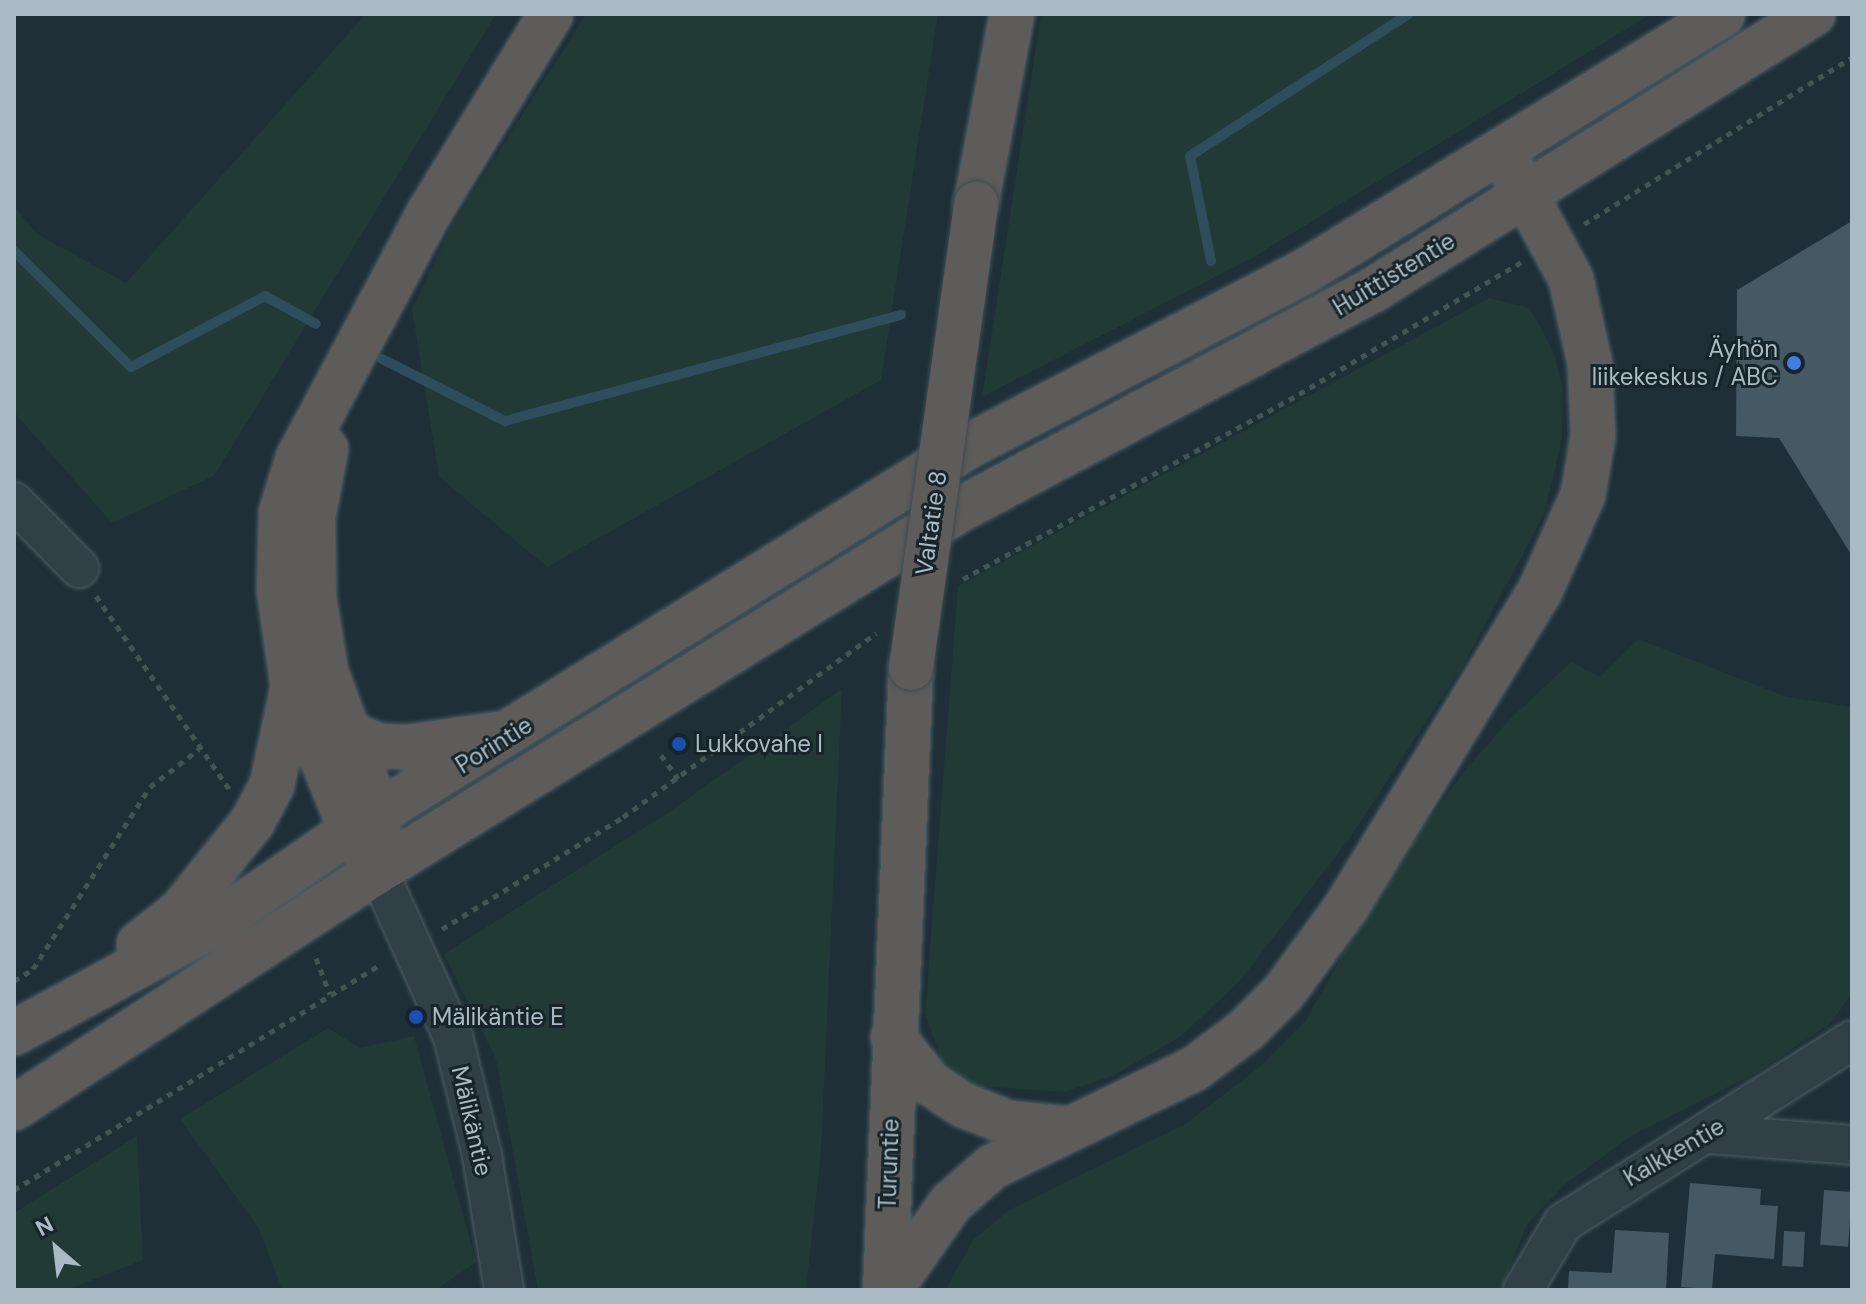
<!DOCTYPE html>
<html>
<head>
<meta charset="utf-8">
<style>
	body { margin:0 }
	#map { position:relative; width:1866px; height:1304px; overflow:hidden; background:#1e2f37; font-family:"DM Sans",sans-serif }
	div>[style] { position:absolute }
	.green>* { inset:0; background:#213a35 }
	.stream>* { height:10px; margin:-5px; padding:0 5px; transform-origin:5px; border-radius:5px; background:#2e4d5d }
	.building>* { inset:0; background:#465963; transform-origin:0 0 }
	.path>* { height:5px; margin-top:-2.5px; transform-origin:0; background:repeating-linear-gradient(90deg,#3f5653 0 6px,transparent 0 12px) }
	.roads { filter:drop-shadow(0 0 2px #4f5e66) drop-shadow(0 0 2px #4f5e66) }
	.minor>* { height:38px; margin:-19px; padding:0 19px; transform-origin:19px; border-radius:19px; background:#314047 }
	.trunk>* { height:44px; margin:-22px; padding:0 22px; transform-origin:22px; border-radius:22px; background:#5e5c5b }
	.bridges { filter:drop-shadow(0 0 2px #3c4b51) drop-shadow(0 0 2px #3c4b51) }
	.trunk-bridge>* { height:44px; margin:-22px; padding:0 22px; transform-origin:22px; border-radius:22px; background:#5e5c5b }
	.dots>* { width:22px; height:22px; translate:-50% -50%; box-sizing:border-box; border:4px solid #17252b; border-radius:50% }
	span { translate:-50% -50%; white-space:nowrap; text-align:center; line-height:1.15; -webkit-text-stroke:6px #17252b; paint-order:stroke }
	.street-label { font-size:24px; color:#abbbc5 }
	.poi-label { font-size:24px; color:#abbbc5 }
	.right { translate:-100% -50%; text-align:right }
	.left { translate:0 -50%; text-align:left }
	.frame { position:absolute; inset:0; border:16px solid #abbbc5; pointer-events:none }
	.north { position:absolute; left:16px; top:1208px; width:80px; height:80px; -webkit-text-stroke:6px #17252b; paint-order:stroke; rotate:332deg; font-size:22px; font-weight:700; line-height:32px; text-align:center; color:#abbbc5 }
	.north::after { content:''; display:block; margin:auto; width:28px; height:36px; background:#abbbc5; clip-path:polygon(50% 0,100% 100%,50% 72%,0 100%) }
</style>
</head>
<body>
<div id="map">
	<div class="green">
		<div style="clip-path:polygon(366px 14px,496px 14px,214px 476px,112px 523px,14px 412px,14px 206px,37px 234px,126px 283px)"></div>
		<div style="clip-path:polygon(586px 14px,938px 14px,881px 380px,547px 567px,439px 477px,412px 309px,452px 225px)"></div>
		<div style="clip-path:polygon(1041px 14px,1651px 14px,1252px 258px,982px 397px)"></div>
		<div style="clip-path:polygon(1489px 298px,1530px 308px,1553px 351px,1563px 388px,1562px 439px,1544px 515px,1463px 666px,1349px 839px,1240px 981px,1180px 1037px,1113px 1076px,1064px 1092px,976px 1086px,941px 1059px,925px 1013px,958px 586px)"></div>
		<div style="clip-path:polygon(1638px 639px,1787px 697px,1852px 707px,1852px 993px,1831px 1023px,1760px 1071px,1631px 1136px,1564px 1185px,1526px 1226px,1501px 1290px,945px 1290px,974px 1239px,1009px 1210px,1185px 1124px,1261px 1066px,1305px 1022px,1374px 898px,1461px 775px,1510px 719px,1571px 662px,1600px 677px)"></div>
		<div style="clip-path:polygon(842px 689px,821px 1152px,806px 1290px,538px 1290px,496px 1059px,444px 954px,669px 812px)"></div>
		<div style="clip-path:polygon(328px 1028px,360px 1048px,414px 1036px,476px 1262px,436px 1290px,282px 1290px,259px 1229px,180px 1119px)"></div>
		<div style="clip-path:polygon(137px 1136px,143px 1260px,67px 1290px,14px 1290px,14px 1213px)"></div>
	</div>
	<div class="stream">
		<div style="left:14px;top:251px;width:165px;rotate:44.8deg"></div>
		<div style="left:131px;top:367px;width:152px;rotate:-27.9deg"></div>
		<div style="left:265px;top:296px;width:58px;rotate:28.8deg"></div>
		<div style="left:1211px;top:261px;width:107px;rotate:-101.3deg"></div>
		<div style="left:1190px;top:156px;width:261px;rotate:-33deg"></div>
		<div style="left:382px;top:359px;width:138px;rotate:26.8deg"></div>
		<div style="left:505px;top:421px;width:410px;rotate:-15deg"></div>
	</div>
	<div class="building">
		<div style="clip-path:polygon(1852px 221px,1852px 556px,1779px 438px,1736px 436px,1737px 290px)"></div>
		<div style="clip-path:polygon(1690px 1183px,1761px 1189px,1760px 1205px,1778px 1206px,1774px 1259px,1715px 1254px,1712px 1289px,1681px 1287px)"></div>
		<div style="left:1824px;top:1190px;width:28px;height:55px;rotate:4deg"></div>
		<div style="clip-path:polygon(1615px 1230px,1669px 1233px,1666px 1290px,1568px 1290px,1569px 1271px,1612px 1273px)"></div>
		<div style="left:1784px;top:1231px;width:21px;height:35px;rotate:3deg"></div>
	</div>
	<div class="path">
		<div style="left:1584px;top:224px;width:316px;rotate:-31.9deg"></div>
		<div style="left:963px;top:579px;width:372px;rotate:-28.8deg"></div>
		<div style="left:1289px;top:400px;width:270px;rotate:-30.7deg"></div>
		<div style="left:96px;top:596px;width:234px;rotate:55.4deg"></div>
		<div style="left:661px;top:755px;width:29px;rotate:54deg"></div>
		<div style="left:442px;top:929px;width:213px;rotate:-31.7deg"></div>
		<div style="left:623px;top:817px;width:313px;rotate:-36deg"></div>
		<div style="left:316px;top:958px;width:39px;rotate:69deg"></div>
		<div style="left:14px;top:981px;width:22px;rotate:-32deg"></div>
		<div style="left:33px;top:969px;width:216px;rotate:-57.3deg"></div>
		<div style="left:150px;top:787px;width:62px;rotate:-37.8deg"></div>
		<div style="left:14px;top:1190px;width:431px;rotate:-31.6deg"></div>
	</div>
	<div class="roads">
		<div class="minor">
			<div style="left:14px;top:502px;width:93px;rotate:45.4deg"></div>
			<div style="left:378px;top:871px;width:182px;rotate:65.7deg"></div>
			<div style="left:453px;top:1037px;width:122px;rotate:76.2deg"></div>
			<div style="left:482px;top:1155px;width:137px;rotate:80.7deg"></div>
			<div style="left:1707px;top:1134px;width:145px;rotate:4.3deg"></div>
			<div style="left:1523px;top:1290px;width:78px;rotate:-59.2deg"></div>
			<div style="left:1563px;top:1223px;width:342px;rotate:-32.3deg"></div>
		</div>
		<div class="trunk">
			<div style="left:976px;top:204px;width:193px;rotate:-79.3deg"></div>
			<div style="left:326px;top:449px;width:69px;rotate:100.8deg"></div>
			<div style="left:313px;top:517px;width:81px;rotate:89.3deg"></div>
			<div style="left:314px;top:598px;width:75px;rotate:80.8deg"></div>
			<div style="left:326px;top:672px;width:150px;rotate:69.8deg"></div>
			<div style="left:378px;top:813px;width:28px;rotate:90deg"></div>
			<div style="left:346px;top:732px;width:36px;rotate:23deg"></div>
			<div style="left:379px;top:746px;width:30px;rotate:2deg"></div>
			<div style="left:409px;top:747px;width:91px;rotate:-8.2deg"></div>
			<div style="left:366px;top:853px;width:27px;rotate:-123deg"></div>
			<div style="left:351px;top:830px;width:154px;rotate:-112.1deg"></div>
			<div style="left:293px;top:687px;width:98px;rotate:-98.2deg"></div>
			<div style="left:279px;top:590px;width:77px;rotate:-88.5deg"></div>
			<div style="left:281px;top:513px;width:58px;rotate:-72.8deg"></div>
			<div style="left:298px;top:458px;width:278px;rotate:-61.9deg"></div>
			<div style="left:429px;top:213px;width:233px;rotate:-58.5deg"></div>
			<div style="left:139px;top:944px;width:53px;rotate:-38.2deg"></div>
			<div style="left:181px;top:911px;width:115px;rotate:-51.3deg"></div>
			<div style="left:253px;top:821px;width:41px;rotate:-62.2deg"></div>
			<div style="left:272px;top:785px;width:100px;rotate:-77.9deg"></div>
			<div style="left:14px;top:1033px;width:225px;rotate:-28.4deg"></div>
			<div style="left:212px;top:926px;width:169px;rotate:-34.6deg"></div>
			<div style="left:351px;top:830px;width:728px;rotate:-31.86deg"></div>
			<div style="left:969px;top:446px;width:381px;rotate:-27.5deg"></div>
			<div style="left:1307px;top:270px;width:488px;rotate:-31.6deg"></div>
			<div style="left:893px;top:1037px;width:59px;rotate:51.2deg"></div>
			<div style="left:930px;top:1083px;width:40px;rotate:34deg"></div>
			<div style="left:963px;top:1105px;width:49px;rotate:21.4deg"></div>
			<div style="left:1009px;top:1123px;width:61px;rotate:5.6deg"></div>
			<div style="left:14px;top:1108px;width:434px;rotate:-33.1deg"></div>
			<div style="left:378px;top:871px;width:686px;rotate:-31.84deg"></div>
			<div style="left:961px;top:509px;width:470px;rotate:-28deg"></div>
			<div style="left:1376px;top:288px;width:516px;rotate:-32.09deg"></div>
			<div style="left:885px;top:1290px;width:623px;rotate:-87.61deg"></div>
			<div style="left:890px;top:1290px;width:106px;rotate:-55deg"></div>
			<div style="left:951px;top:1203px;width:55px;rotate:-41.3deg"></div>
			<div style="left:992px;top:1167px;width:225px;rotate:-25.9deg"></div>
			<div style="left:1194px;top:1069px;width:65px;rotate:-36.9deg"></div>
			<div style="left:1246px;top:1030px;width:52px;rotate:-45deg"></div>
			<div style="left:1283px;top:993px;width:104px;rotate:-53.6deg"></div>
			<div style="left:1345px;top:909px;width:373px;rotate:-58.5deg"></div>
			<div style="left:1540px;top:591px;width:105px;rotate:-65.9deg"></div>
			<div style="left:1583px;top:495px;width:60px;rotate:-80.4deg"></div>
			<div style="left:1593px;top:436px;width:72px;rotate:-92.4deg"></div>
			<div style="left:1590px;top:364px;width:87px;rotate:-102.6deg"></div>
			<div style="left:1571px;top:279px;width:126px;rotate:-118.4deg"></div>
		</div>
	</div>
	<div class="bridges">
		<div class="trunk-bridge">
			<div style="left:911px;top:668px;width:469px;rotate:-82deg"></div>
		</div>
	</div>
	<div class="dots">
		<div style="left:1794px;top:363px;background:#3f7fe0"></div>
		<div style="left:679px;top:744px;background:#1a4fb4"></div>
		<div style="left:416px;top:1017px;background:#1a4fb4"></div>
	</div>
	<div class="street-label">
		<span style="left:1394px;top:274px;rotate:-31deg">Huittistentie</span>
		<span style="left:931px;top:523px;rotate:-82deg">Valtatie 8</span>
		<span style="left:494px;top:745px;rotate:-32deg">Porintie</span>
		<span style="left:472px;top:1121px;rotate:77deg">Mälikäntie</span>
		<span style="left:1674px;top:1152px;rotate:-30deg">Kalkkentie</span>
		<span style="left:889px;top:1164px;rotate:-88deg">Turuntie</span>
	</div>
	<div class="poi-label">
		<span class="right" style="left:1778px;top:363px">Äyhön<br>liikekeskus / ABC</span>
		<span class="left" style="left:695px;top:744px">Lukkovahe I</span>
		<span class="left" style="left:432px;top:1017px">Mälikäntie E</span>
	</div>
	<div class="frame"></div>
	<div class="north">N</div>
</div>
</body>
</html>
